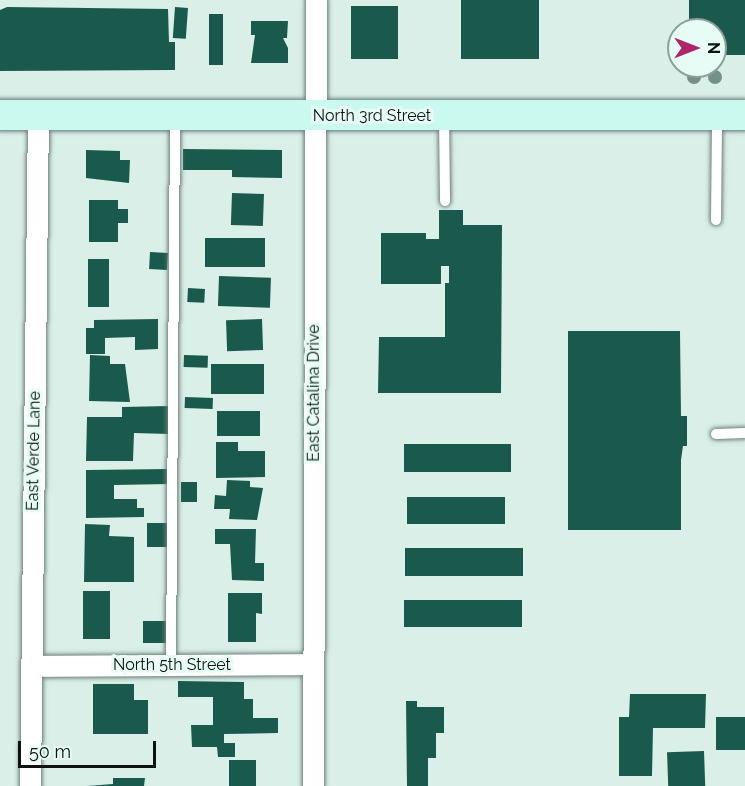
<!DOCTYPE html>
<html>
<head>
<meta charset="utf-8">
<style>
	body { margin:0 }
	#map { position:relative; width:745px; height:786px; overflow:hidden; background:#d9efe8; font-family:Raleway,sans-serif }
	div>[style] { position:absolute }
	.building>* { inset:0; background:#1a5a4c; transform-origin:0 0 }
	.roads { filter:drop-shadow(0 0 2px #6d817b) drop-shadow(0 0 2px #6d817b) }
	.lane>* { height:10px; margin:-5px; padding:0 5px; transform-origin:5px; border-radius:5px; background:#fff }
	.street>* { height:21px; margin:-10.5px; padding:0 10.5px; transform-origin:10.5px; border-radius:10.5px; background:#fff }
	.secondary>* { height:30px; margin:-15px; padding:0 15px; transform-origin:15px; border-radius:15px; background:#caf9ef }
	.trees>* { width:14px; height:14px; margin:-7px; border-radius:50%; background:#739189 }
	span { translate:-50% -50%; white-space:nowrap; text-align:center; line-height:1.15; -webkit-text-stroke:6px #e6fcf5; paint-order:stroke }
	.street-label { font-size:16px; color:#0c1311 }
	.north { position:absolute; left:667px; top:18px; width:60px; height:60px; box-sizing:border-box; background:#e6fcf5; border:2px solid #8f9f9a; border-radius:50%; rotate:90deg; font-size:16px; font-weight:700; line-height:24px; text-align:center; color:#0c1311 }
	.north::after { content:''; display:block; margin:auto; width:21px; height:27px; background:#ae2669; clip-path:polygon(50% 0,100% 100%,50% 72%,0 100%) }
	.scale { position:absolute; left:18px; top:741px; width:138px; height:27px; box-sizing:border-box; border:3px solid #0c1311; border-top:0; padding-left:8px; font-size:18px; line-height:21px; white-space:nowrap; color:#0c1311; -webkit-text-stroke:4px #e6fcf5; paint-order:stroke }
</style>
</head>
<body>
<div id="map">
	<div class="building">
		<div style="left:461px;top:0;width:78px;height:59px"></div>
		<div style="clip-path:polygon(689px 0,745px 0,745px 55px,715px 55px,715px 30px,689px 30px)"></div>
		<div style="left:351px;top:6px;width:47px;height:53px"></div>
		<div style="clip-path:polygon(7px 7px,168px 9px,169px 42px,175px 42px,175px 70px,0 71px,0 10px)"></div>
		<div style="left:175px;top:7px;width:13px;height:31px;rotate:4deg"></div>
		<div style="left:209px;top:14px;width:14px;height:51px"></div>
		<div style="clip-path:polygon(251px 21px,288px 21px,287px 38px,283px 38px,288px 48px,288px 63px,251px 63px,255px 35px,251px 35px)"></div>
		<div style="clip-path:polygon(183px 149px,282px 150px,282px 178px,232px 177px,232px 170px,183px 170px)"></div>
		<div style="clip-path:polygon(86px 150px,120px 151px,120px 160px,130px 160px,129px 183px,86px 178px)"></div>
		<div style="left:232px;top:193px;width:32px;height:32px;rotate:2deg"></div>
		<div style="clip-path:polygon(89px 200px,118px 200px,118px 209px,128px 209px,128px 223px,118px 223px,118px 242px,89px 242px)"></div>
		<div style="clip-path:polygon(439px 210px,463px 210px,463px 225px,502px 225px,501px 393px,378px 393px,379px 337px,445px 337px,445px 283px,449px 283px,449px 266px,441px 266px,441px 284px,381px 284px,381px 233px,426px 233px,426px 239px,439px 239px)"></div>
		<div style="left:265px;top:238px;width:29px;height:60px;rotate:90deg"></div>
		<div style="left:150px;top:252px;width:18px;height:17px;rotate:3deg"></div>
		<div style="left:88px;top:259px;width:21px;height:48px"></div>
		<div style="left:219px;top:276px;width:52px;height:30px;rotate:2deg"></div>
		<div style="left:188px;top:288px;width:17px;height:14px;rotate:3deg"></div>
		<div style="clip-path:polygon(158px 319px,158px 349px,135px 350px,135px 337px,105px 338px,105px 354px,86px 354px,86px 328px,94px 328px,94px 320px)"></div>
		<div style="left:262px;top:319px;width:31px;height:36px;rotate:88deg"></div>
		<div style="clip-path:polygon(568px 331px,680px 331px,681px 416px,687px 416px,687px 446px,683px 446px,681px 460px,681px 530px,568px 530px)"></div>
		<div style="clip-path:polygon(90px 355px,110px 356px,110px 364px,125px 364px,130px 402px,89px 401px)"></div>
		<div style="left:184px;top:355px;width:24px;height:12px;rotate:2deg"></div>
		<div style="left:264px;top:364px;width:30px;height:53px;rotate:90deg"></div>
		<div style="left:185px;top:397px;width:28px;height:11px;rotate:2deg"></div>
		<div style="clip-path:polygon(170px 406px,169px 434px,134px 433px,133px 461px,86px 461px,87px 417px,122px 417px,122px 407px)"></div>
		<div style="left:217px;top:411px;width:43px;height:25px"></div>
		<div style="clip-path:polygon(216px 442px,238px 442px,238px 451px,265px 451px,265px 477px,216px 478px)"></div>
		<div style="left:404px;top:444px;width:107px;height:28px"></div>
		<div style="clip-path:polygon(169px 469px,169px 484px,114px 485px,114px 499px,137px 499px,137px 508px,144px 508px,144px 517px,86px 518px,86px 470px)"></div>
		<div style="clip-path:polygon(227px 480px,250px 481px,250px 487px,263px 488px,257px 520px,229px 519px,230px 509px,214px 509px,215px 495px,226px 496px)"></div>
		<div style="left:181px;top:482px;width:16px;height:20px"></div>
		<div style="left:407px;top:497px;width:98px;height:27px"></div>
		<div style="left:147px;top:523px;width:20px;height:24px"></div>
		<div style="clip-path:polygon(85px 524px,110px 525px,109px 536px,134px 537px,134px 582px,84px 582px)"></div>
		<div style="clip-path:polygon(215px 529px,256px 529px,255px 563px,264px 563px,264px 581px,232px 580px,230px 544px,215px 544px)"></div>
		<div style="left:405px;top:548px;width:118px;height:28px"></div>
		<div style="left:83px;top:591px;width:27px;height:48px"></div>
		<div style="clip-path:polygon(228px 593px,262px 593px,262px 614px,256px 613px,256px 642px,228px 642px)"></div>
		<div style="left:404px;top:600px;width:118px;height:27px"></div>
		<div style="left:143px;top:621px;width:23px;height:22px"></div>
		<div style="clip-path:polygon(178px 681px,244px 682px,244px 699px,253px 699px,253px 718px,278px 718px,278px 733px,224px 734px,224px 743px,235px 743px,235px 757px,218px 757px,217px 747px,192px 747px,191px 725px,213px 725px,213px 697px,178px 697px)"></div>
		<div style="clip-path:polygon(93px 684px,134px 684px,134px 700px,148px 700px,148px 734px,93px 734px)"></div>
		<div style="clip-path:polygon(630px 694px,706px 694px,705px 728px,653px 728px,652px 776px,619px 776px,619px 717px,629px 717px)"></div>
		<div style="clip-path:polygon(406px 701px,417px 701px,417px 707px,444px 707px,444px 733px,436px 733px,436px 758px,428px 758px,428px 786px,407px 786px)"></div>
		<div style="left:716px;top:717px;width:29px;height:33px"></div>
		<div style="left:704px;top:751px;width:35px;height:37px;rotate:88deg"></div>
		<div style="left:229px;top:760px;width:27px;height:26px"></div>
		<div style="clip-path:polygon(113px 778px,145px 778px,144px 786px,87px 786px,113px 784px)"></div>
	</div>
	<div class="roads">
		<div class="lane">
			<div style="left:444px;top:116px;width:85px;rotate:89.3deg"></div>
			<div style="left:716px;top:220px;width:104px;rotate:-89.4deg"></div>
			<div style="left:716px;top:434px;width:29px;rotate:-2deg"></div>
			<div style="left:171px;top:665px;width:549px;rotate:-89.58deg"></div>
		</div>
		<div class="street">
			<div style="left:31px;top:666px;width:282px;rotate:-0.4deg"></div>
			<div style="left:30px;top:786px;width:671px;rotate:-89.32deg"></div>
			<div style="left:313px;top:786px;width:786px;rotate:-89.78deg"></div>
		</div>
		<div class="secondary">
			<div style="left:0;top:115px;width:745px"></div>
		</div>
	</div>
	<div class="trees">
		<div style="left:694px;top:77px"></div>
		<div style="left:715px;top:77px"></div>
	</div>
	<div class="street-label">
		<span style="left:372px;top:116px">North 3rd Street</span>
		<span style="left:314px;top:393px;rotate:-90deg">East Catalina Drive</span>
		<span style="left:34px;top:451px;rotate:-89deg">East Verde Lane</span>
		<span style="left:172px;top:665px">North 5th Street</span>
	</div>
	<div class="north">N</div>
	<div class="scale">50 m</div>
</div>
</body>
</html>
